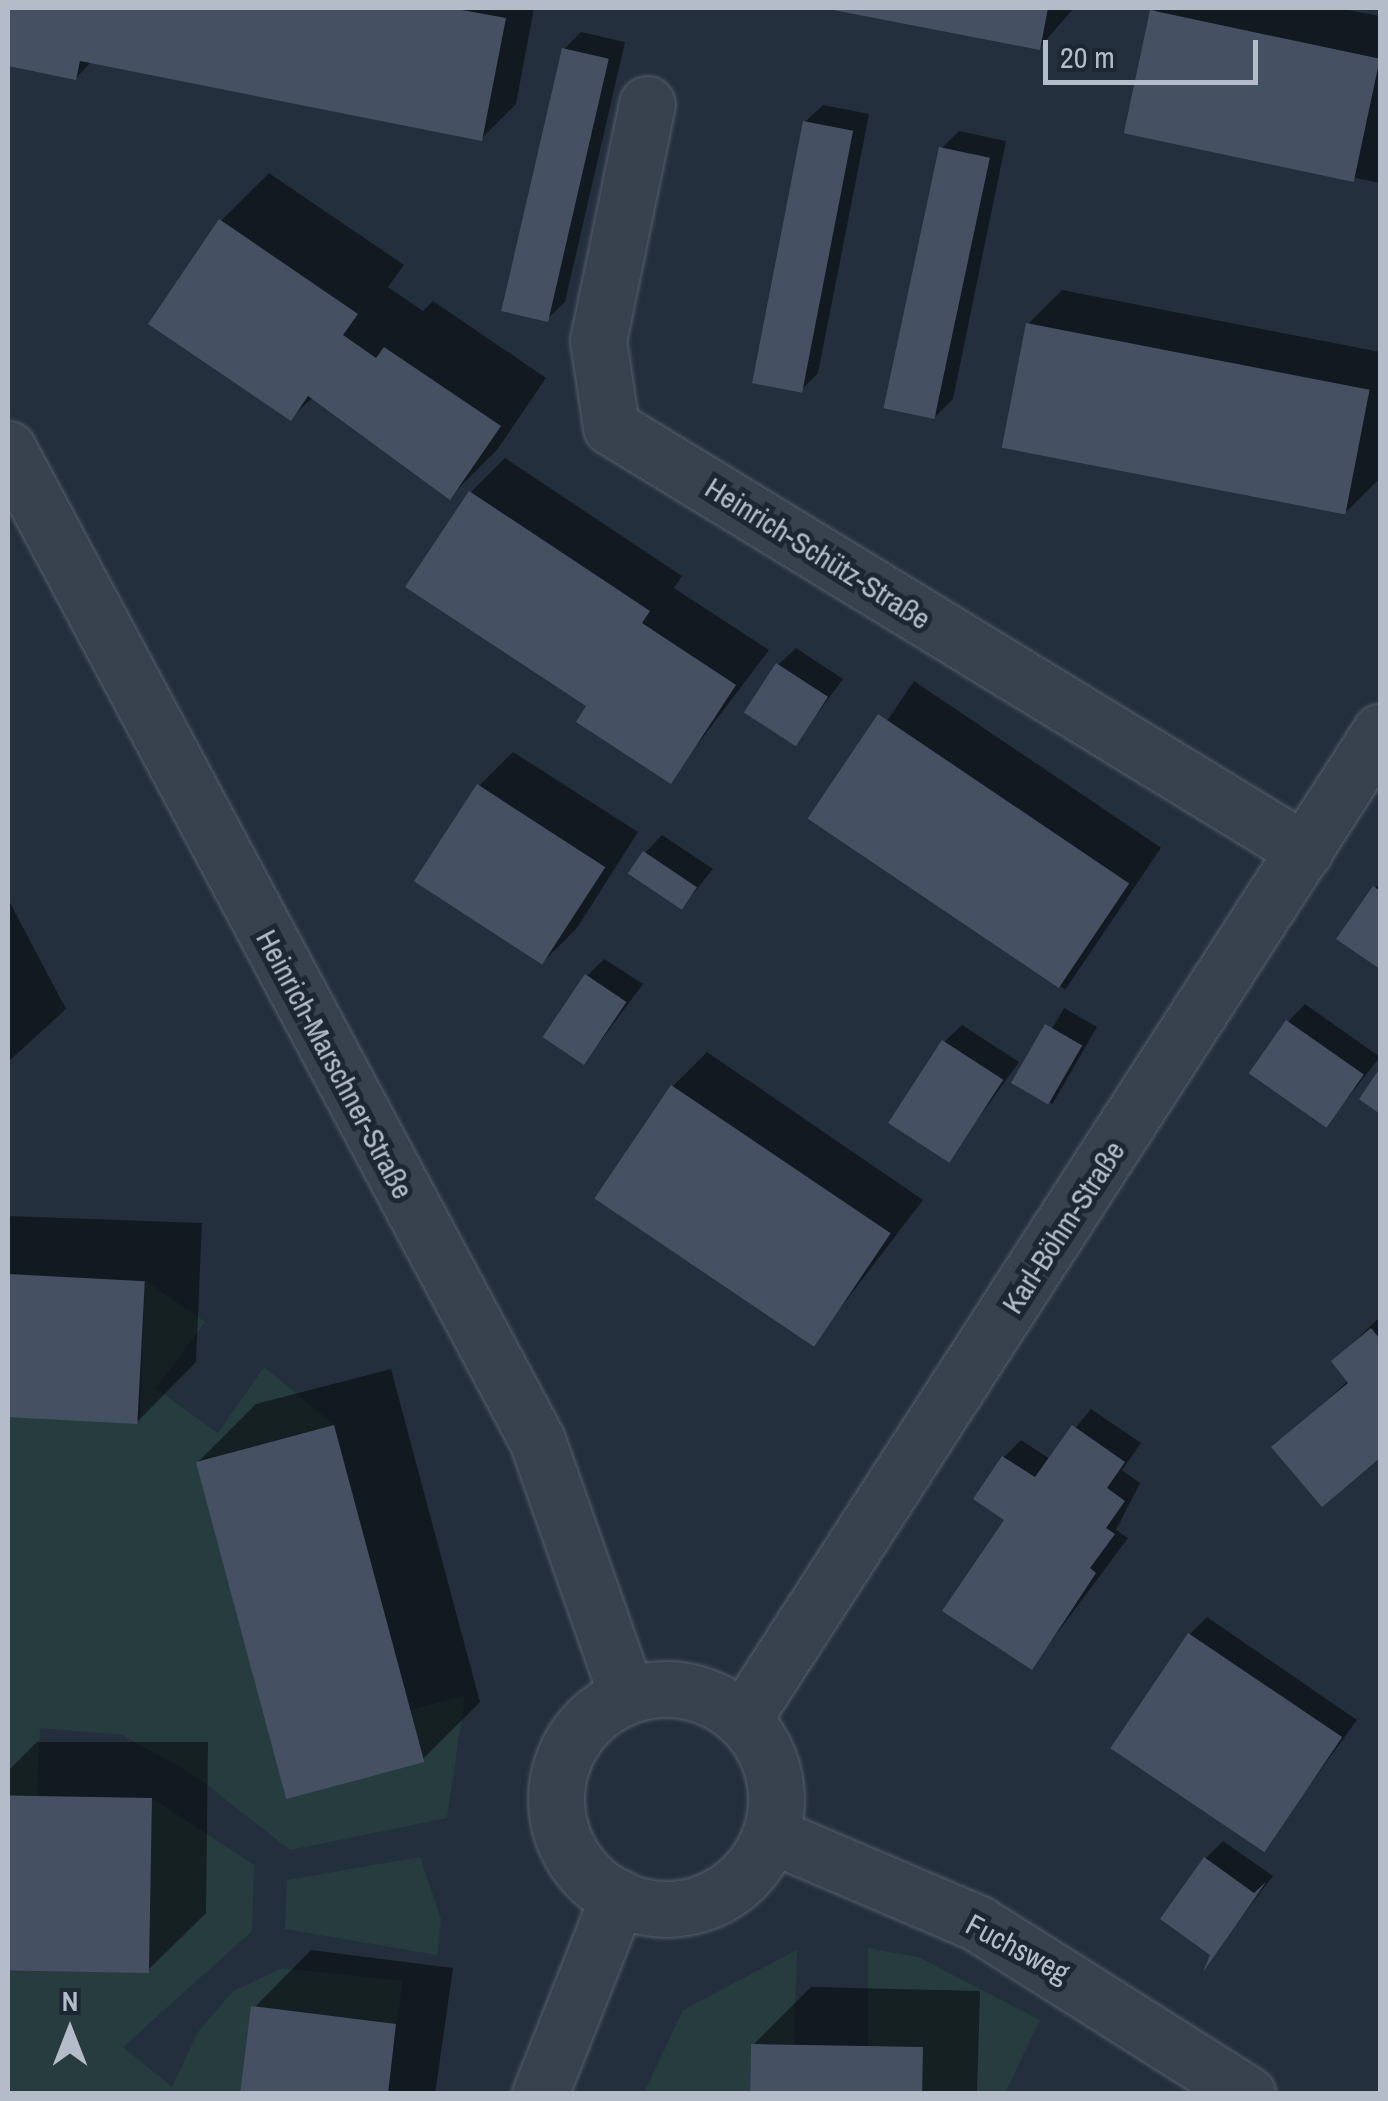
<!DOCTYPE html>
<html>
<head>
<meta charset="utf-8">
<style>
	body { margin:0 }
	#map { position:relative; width:1388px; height:2101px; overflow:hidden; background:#242f3e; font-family:"Archivo Narrow",sans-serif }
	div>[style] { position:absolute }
	.green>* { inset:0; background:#263c3f }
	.shadow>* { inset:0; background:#0007; transform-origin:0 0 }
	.building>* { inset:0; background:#455162; transform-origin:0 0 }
	.roads { filter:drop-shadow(0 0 2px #565f6c) drop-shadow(0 0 2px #565f6c) }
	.minor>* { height:55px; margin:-27.5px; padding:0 27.5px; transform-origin:27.5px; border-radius:27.5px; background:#38414e }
	.tertiary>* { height:55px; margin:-27.5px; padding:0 27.5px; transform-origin:27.5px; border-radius:27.5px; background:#38414e }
	.tertiary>.ring { margin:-27.5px; padding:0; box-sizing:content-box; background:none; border:55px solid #38414e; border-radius:50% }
	span { translate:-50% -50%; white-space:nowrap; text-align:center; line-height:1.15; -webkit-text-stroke:10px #1d2633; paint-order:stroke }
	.street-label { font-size:30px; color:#b4bcc9 }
	.frame { position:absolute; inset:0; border:10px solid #b4bcc9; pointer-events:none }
	.north { position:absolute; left:20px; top:1981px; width:100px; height:100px; -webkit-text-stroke:8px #1d2633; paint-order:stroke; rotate:0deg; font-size:28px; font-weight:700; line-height:40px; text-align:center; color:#b4bcc9 }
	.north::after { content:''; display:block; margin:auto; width:35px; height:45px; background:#b4bcc9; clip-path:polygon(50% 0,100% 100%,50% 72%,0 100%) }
	.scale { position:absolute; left:1043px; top:40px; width:215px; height:45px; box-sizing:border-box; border:5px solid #b4bcc9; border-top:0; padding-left:12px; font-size:30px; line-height:35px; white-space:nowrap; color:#b4bcc9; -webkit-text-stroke:8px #1d2633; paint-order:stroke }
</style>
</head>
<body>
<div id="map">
	<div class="green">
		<div style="clip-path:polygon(145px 1280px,205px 1322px,156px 1389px,218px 1433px,264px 1367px,334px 1425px,196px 1461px,286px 1797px,423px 1762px,410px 1710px,465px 1695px,447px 1818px,290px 1850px,198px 1778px,123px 1735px,40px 1728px,37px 1799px,8px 1799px,8px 1417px,140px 1422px)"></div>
		<div style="clip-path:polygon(152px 1798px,254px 1865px,252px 1931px,123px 2047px,172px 2087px,198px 2032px,233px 1991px,283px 1968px,403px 1981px,396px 2024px,252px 2007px,240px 2093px,8px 2094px,8px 1971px,149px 1972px)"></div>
		<div style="clip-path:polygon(420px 1857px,441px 1919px,437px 1955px,285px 1929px,287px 1880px)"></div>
		<div style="clip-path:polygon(868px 1948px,918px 1957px,1040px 2020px,1005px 2093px,922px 2093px,923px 2047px,868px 2046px)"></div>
		<div style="clip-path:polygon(797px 1950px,794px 2044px,751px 2044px,750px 2093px,644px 2093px,683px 2010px)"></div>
	</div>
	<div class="shadow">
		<div style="clip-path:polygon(8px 8px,534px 8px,516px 104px,481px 139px,92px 61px,76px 78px,8px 64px)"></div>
		<div style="clip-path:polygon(827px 8px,1074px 8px,1039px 48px)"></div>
		<div style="clip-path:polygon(1156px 8px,1337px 8px,1380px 16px,1380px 183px,1127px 131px)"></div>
		<div style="clip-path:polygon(581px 32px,625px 42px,565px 302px,547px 319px,564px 49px)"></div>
		<div style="clip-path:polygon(823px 105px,869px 114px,818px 373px,801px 390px,805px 122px)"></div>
		<div style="clip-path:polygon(959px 131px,1006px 141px,953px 399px,936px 416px,942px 148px)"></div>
		<div style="clip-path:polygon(269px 173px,404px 265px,388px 287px,423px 311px,433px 301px,546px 378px,497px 450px,450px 497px,313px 397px,291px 418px,221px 221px)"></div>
		<div style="clip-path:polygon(1062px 290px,1380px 352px,1379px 479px,1345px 513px,1028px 324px)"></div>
		<div style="clip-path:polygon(505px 458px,682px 576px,674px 588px,769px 650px,670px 781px,589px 706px,471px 492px)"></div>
		<div style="clip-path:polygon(796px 648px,843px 679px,795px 744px,778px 665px)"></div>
		<div style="left:914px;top:681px;width:298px;height:171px;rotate:34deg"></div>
		<div style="clip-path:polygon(513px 752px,638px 832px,577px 928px,543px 962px,479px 786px)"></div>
		<div style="clip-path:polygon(662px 835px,713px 869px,682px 907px,645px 853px)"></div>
		<div style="clip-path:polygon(1380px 882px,1380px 966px,1340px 938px)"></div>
		<div style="clip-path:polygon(8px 899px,66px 1009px,8px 1062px)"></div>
		<div style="clip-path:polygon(604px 959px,643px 984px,585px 1062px,587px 976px)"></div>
		<div style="clip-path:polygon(1305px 1004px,1380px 1057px,1327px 1124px,1288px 1022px)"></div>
		<div style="left:1064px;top:1008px;width:38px;height:89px;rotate:30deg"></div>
		<div style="clip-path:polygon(962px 1025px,1019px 1062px,949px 1159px,944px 1042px)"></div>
		<div style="clip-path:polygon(707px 1052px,923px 1200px,812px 1345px,673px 1086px)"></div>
		<div style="clip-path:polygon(8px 1216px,202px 1223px,196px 1362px,139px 1420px,8px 1415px)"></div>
		<div style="clip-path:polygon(1380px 1317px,1380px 1455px,1322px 1504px,1275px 1448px,1349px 1380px,1334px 1361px)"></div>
		<div style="clip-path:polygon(391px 1369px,480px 1702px,422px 1760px,199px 1461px,256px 1404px)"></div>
		<div style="clip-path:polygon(1091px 1409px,1141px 1443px,1122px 1470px,1140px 1483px,1116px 1530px,1128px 1538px,1032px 1667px,1004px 1457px,1021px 1440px,1050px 1459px)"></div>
		<div style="clip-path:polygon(1207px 1617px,1357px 1720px,1263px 1849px,1190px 1634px)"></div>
		<div style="clip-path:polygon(37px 1742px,208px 1742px,206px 1913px,148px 1970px,8px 1968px,8px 1771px)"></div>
		<div style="clip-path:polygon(1223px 1841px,1273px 1876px,1213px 1954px,1206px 1858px)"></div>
		<div style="clip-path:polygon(311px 1950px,453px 1968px,435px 2094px,242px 2094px,254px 2008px)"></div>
		<div style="clip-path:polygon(811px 1987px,980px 1991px,977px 2094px,752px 2094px,753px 2045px)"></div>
	</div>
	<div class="building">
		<div style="clip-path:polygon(8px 8px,451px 8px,506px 18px,482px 141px,80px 61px,76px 80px,8px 66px)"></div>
		<div style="clip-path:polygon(823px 8px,1048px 8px,1040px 50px)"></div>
		<div style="left:1150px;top:10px;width:235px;height:126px;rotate:12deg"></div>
		<div style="left:562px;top:48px;width:48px;height:270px;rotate:13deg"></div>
		<div style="left:803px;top:121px;width:51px;height:267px;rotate:11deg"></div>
		<div style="left:939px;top:147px;width:52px;height:267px;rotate:12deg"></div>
		<div style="clip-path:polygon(219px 219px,358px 314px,343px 335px,376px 358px,384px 347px,501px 426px,450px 500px,308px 396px,291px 421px,148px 324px)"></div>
		<div style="left:1026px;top:323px;width:350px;height:127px;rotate:11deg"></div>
		<div style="clip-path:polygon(469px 491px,650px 611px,642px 623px,736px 685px,671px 784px,576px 722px,586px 706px,405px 587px)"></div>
		<div style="left:776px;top:663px;width:62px;height:59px;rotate:33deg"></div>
		<div style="left:878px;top:714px;width:303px;height:126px;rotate:34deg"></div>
		<div style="left:477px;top:784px;width:153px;height:116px;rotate:33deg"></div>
		<div style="left:643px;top:851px;width:65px;height:27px;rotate:34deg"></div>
		<div style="clip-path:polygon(1373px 886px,1380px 891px,1380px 969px,1336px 939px)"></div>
		<div style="left:585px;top:974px;width:50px;height:76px;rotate:34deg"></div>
		<div style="left:1286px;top:1020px;width:95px;height:65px;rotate:35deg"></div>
		<div style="left:1045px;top:1024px;width:43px;height:68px;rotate:30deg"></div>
		<div style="left:942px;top:1040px;width:73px;height:99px;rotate:33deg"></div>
		<div style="clip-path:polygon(1380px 1068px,1380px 1114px,1359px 1099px)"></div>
		<div style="left:671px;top:1085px;width:265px;height:137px;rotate:34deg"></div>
		<div style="left:8px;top:1274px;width:137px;height:143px;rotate:3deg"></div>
		<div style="clip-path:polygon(1371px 1328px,1380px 1339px,1380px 1458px,1322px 1507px,1271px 1447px,1348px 1383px,1331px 1361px)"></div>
		<div style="left:334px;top:1425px;width:349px;height:143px;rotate:75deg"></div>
		<div style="clip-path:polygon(1072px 1425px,1125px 1462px,1107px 1488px,1125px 1501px,1106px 1528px,1115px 1534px,1090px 1568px,1096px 1573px,1032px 1670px,942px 1611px,1004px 1520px,973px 1499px,1002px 1456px,1035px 1477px)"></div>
		<div style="left:1188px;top:1633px;width:186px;height:139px;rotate:34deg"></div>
		<div style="left:152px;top:1798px;width:175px;height:144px;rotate:91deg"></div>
		<div style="clip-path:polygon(1204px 1857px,1254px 1893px,1266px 1882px,1203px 1972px,1210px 1955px,1160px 1919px)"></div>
		<div style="clip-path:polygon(251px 2006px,396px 2024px,388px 2094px,240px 2094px)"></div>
		<div style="left:751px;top:2044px;width:172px;height:50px;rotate:1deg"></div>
	</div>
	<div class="roads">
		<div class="minor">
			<div style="left:647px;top:104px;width:241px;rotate:101.7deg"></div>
			<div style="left:598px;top:340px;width:88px;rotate:81.5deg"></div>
			<div style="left:611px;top:427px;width:813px;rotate:31.42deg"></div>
			<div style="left:8px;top:449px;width:1123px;rotate:61.91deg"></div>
			<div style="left:537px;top:1440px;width:270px;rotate:70.6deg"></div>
			<div style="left:771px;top:1835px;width:224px;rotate:23.1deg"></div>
			<div style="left:977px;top:1923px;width:320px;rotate:32.3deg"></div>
		</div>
		<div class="tertiary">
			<div class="ring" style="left:556px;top:1689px;width:165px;height:165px"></div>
			<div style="left:743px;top:1719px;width:1175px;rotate:-57.16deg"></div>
			<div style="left:540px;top:2094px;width:212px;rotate:-68.4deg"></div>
		</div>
	</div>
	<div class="street-label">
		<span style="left:818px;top:553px;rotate:32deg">Heinrich-Schütz-Straße</span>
		<span style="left:335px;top:1064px;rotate:62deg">Heinrich-Marschner-Straße</span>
		<span style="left:1063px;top:1227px;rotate:-57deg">Karl-Böhm-Straße</span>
		<span style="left:1018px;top:1948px;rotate:28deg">Fuchsweg</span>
	</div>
	<div class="frame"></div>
	<div class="north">N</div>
	<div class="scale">20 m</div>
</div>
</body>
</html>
